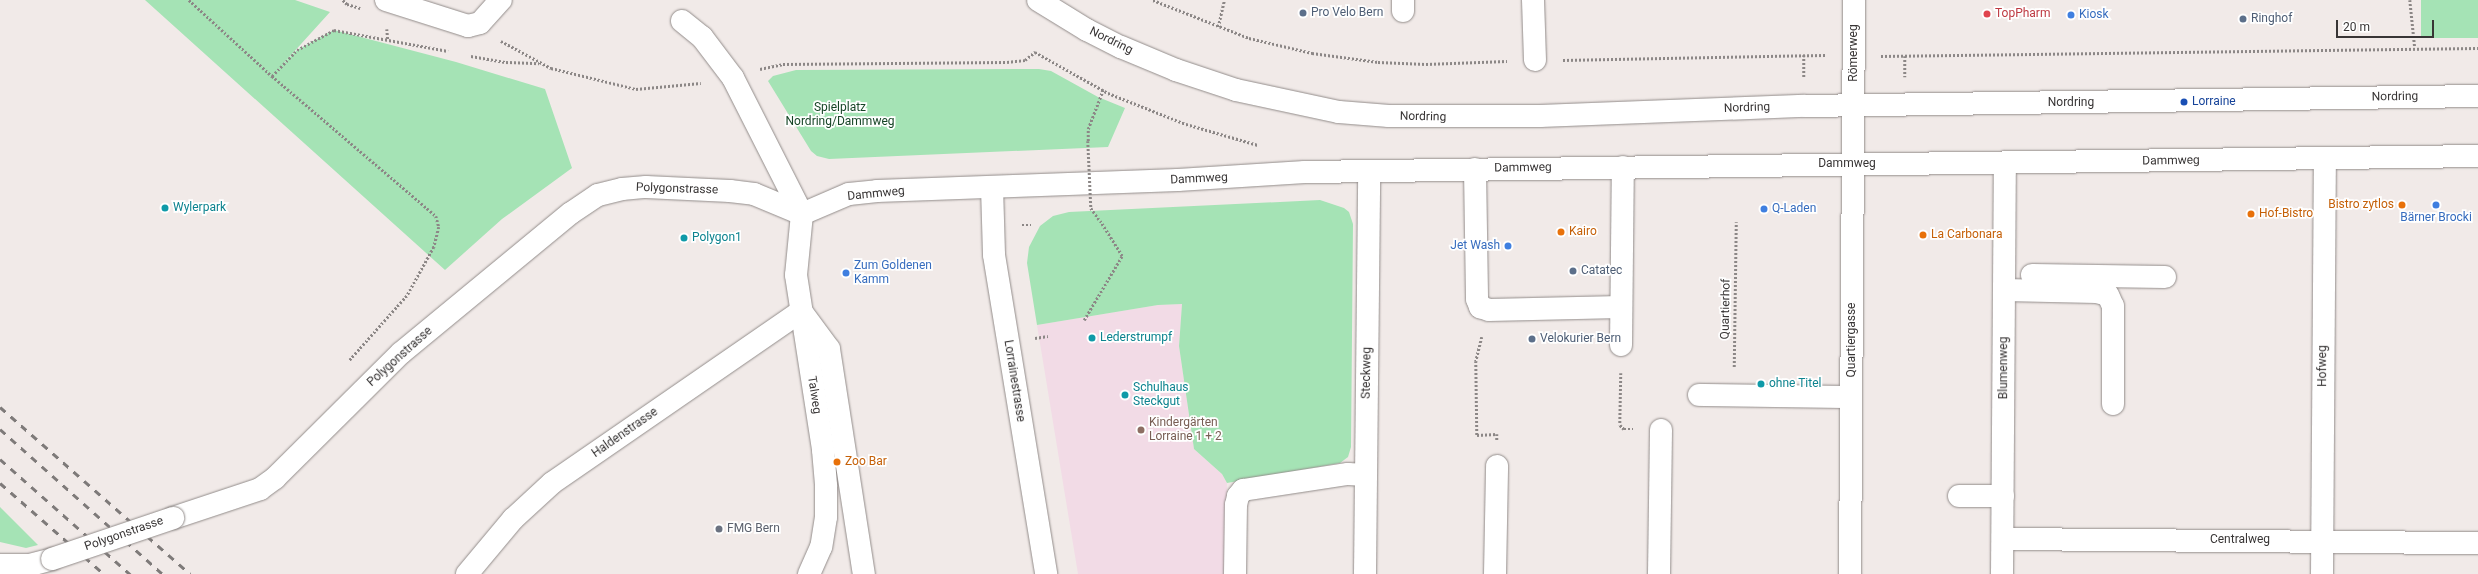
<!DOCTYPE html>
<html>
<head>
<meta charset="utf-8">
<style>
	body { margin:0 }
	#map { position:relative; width:2478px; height:574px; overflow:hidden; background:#f1eae8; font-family:Roboto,sans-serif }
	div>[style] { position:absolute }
	.education>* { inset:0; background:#f2dbe6 }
	.green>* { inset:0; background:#a5e3b5; transform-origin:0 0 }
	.path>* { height:2.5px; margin-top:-1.25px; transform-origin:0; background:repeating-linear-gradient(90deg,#8c8786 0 2px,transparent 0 4px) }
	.roads { filter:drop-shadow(0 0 1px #928c8a) drop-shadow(0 0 1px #928c8a) }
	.minor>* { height:22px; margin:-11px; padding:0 11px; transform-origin:11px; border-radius:11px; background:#fff }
	.major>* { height:22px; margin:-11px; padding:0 11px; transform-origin:11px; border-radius:11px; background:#fff }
	.rail>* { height:3px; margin-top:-1.5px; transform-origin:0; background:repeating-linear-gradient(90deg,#7e7a79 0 7px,transparent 0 14px) }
	.path-bridge>* { height:2.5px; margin-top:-1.25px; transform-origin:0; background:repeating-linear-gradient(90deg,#8c8786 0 2px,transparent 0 4px) }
	.bridges { filter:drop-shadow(0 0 1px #928c8a) drop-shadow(0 0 1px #928c8a) }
	.minor-bridge>* { height:22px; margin:-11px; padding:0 11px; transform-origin:11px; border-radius:11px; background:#fff }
	.dots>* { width:11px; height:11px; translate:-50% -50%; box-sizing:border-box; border:2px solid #fff; border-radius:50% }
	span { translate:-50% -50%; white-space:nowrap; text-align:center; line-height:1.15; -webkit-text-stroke:3.5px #fff; paint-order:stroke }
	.service-label { font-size:12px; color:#4e5e75 }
	.left { translate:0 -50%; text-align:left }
	.health-label { font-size:12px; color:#be3a42 }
	.shop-label { font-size:12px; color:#366cbe }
	.right { translate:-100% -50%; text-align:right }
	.street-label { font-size:12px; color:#383535 }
	.transit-label { font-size:12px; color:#164399 }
	.park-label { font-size:12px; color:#164526 }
	.food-label { font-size:12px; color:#c56008 }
	.culture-label { font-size:12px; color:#0d838f }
	.education-label { font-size:12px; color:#785e54 }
	.worship-label { font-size:12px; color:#5b616d }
	.scale { position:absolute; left:2336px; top:20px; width:98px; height:18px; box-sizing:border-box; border:2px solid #383535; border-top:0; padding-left:5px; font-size:12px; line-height:14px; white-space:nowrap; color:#383535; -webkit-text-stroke:3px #fff; paint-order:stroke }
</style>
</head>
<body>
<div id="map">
	<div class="education">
		<div style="clip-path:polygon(1182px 304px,1179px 346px,1194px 449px,1222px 474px,1227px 483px,1226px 574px,1078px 574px,1037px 325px,1158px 305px)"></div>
	</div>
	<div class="green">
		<div style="clip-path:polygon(145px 0,295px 0,330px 12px,282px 65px,297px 50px,334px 30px,456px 62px,545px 89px,572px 168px,502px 219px,445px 270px)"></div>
		<div style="left:2421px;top:0;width:57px;height:38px"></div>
		<div style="clip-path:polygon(1039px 69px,1051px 71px,1098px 97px,1125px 108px,1108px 147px,829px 159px,817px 156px,811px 151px,768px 81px,773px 76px,796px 70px)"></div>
		<div style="clip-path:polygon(1320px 200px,1344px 208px,1349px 212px,1353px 224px,1351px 447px,1348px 457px,1340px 463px,1227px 483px,1222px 474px,1194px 449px,1179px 346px,1182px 304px,1158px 305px,1037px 325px,1027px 263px,1029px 247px,1040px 226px,1053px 216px,1069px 212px)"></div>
		<div style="clip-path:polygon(0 506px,0 507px,38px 545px,26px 548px,0 542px)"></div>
	</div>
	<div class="path">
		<div style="left:189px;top:0;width:113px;rotate:42.5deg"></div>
		<div style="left:272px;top:76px;width:216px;rotate:40.5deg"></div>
		<div style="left:436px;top:216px;width:11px;rotate:75deg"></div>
		<div style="left:439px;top:227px;width:21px;rotate:104deg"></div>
		<div style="left:434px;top:247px;width:56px;rotate:118.9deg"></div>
		<div style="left:407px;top:296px;width:87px;rotate:131.7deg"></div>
		<div style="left:343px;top:0;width:6px;rotate:45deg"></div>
		<div style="left:347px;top:4px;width:14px;rotate:17deg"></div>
		<div style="left:1153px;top:0;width:103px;rotate:21.6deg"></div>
		<div style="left:1249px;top:38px;width:65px;rotate:13.4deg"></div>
		<div style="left:1312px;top:53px;width:67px;rotate:7.8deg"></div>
		<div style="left:1378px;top:62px;width:48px;rotate:2.4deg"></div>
		<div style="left:1426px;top:64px;width:81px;rotate:-2.1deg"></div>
		<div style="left:2410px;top:0;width:48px;rotate:84.1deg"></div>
		<div style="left:1218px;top:27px;width:28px;rotate:-77deg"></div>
		<div style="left:387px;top:29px;width:11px;rotate:85deg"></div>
		<div style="left:501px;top:41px;width:57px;rotate:28.4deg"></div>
		<div style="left:551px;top:68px;width:88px;rotate:13.9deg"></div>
		<div style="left:636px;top:89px;width:65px;rotate:-5.3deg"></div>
		<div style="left:1804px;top:55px;width:23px;rotate:90deg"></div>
		<div style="left:471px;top:56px;width:36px;rotate:10deg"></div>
		<div style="left:506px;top:62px;width:33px;rotate:2deg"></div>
		<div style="left:1881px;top:56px;width:597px;rotate:-0.77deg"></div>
		<div style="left:1905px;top:56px;width:21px;rotate:90deg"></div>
		<div style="left:1563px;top:60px;width:263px;rotate:-1.1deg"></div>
		<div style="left:760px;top:69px;width:24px;rotate:-12deg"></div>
		<div style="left:783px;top:64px;width:224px;rotate:-0.5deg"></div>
		<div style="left:1007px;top:62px;width:18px;rotate:-6deg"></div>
		<div style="left:1025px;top:60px;width:13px;rotate:-39deg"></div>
		<div style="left:1035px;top:52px;width:84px;rotate:29.3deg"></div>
		<div style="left:1108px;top:93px;width:84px;rotate:21.7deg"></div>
		<div style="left:1186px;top:124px;width:75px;rotate:16.3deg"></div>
		<div style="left:272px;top:76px;width:36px;rotate:-46deg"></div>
		<div style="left:297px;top:50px;width:42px;rotate:-28.4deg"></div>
		<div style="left:334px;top:30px;width:116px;rotate:10.4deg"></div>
		<div style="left:1088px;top:141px;width:12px;rotate:-90deg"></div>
		<div style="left:1088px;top:129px;width:42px;rotate:-69deg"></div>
		<div style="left:1022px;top:225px;width:9px"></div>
		<div style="left:1084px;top:320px;width:74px;rotate:-59.3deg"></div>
		<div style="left:1122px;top:256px;width:41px;rotate:-122.2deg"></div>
		<div style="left:1482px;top:337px;width:25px;rotate:104deg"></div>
		<div style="left:1476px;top:361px;width:74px;rotate:89.2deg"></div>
		<div style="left:1477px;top:435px;width:20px;rotate:-3deg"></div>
		<div style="left:1497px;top:434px;width:6px;rotate:90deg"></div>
		<div style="left:1035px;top:338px;width:13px;rotate:-9deg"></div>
		<div style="left:1734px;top:367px;width:145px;rotate:-89.2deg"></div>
		<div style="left:1621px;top:373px;width:52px;rotate:91.1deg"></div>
		<div style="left:1620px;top:425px;width:6px;rotate:45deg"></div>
		<div style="left:1624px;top:429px;width:9px"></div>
	</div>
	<div class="roads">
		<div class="minor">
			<div style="left:386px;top:0;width:86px;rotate:17.6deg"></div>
			<div style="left:468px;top:26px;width:12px;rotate:-14deg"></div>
			<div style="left:480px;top:23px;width:31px;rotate:-48deg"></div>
			<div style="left:1403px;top:0;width:11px;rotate:90deg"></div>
			<div style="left:1533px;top:0;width:60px;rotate:88.1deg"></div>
			<div style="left:682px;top:21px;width:26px;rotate:39deg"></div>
			<div style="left:702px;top:37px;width:51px;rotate:52.9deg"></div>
			<div style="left:733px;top:78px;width:153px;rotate:63.1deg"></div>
			<div style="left:1475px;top:169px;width:130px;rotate:89.1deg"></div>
			<div style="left:1477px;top:299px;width:9px;rotate:69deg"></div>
			<div style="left:1480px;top:307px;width:9px;rotate:18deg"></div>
			<div style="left:1489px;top:310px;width:132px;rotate:-1.3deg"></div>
			<div style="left:992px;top:187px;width:68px;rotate:88.3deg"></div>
			<div style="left:994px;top:255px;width:323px;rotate:80.7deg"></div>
			<div style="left:802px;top:214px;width:51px;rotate:-23.1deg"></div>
			<div style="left:849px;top:194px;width:28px;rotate:-6deg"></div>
			<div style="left:877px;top:191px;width:301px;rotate:-2.1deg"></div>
			<div style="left:1178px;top:180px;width:127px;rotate:-3.6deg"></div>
			<div style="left:1305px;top:172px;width:1173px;rotate:-0.78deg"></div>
			<div style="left:802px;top:214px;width:61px;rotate:95.6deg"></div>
			<div style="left:796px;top:275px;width:177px;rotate:81.2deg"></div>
			<div style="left:823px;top:450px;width:36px;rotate:85deg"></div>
			<div style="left:826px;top:486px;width:31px;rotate:90deg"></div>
			<div style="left:826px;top:517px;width:30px;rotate:99deg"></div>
			<div style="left:821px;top:547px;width:30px;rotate:114deg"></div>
			<div style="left:2032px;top:275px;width:133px;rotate:0.9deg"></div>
			<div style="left:2004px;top:290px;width:93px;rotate:1.2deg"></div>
			<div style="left:2097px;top:292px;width:11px;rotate:15deg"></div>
			<div style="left:2108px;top:295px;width:12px;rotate:66deg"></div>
			<div style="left:2113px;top:306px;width:98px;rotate:90deg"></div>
			<div style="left:1621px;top:345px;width:178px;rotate:-89.4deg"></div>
			<div style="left:1699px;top:395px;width:152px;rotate:0.8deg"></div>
			<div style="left:1959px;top:496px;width:44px"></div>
			<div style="left:173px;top:518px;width:92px;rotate:-18.4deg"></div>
			<div style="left:260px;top:489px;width:19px;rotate:-36deg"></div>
			<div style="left:275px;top:478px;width:177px;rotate:-44.8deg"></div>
			<div style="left:401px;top:353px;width:220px;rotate:-39.5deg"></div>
			<div style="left:571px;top:213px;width:32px;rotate:-34deg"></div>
			<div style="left:598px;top:195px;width:25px;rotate:-14deg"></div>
			<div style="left:622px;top:189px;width:24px;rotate:-5deg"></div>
			<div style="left:646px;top:187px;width:84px;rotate:2.7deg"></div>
			<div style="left:730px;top:191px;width:24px;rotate:7deg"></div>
			<div style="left:754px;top:194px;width:52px;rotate:22.6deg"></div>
			<div style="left:2003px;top:539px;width:475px;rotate:0.5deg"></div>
			<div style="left:0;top:565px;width:30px"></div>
			<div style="left:30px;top:565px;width:23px;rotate:-15deg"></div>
			<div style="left:467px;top:574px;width:72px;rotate:-50.1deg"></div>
			<div style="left:513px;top:519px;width:53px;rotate:-42.7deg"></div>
			<div style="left:552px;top:483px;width:303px;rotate:-34.6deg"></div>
			<div style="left:801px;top:311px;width:47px;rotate:53.6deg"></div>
			<div style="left:829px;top:349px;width:228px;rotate:81.2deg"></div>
			<div style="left:1235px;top:574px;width:69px;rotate:-89.2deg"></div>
			<div style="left:1236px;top:505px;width:9px;rotate:-77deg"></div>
			<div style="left:1238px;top:496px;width:8px;rotate:-50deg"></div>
			<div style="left:1243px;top:490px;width:106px;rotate:-8.7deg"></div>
			<div style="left:1348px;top:474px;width:18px;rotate:3deg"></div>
			<div style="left:1365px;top:574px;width:402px;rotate:-89.4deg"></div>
			<div style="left:1495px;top:574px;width:108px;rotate:-88.9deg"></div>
			<div style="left:1659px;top:574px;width:144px;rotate:-89.2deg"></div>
			<div style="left:1850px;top:574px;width:574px;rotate:-89.6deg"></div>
			<div style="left:2002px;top:574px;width:411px;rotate:-89.6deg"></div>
			<div style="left:2322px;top:574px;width:416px;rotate:-89.6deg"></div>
		</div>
		<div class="major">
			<div style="left:1038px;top:0;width:57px;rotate:31.5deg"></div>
			<div style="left:1087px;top:30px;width:38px;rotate:27deg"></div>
			<div style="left:1121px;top:47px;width:60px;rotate:22.7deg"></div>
			<div style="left:1176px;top:70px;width:63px;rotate:18.4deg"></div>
			<div style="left:1236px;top:90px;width:105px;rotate:12.1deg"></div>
			<div style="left:1339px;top:112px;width:50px;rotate:4.6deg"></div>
			<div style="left:1389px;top:116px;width:151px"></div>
			<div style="left:1540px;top:116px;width:265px;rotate:-2.2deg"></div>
			<div style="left:1805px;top:106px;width:673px;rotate:-0.85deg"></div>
		</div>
	</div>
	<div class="rail">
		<div style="left:0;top:407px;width:253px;rotate:41.3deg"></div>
		<div style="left:0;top:429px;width:218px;rotate:41.7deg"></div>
		<div style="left:0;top:459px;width:174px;rotate:41.5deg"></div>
		<div style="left:0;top:483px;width:138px;rotate:41.2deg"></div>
	</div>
	<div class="path-bridge">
		<div style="left:1088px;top:141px;width:67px;rotate:87.4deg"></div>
		<div style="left:1091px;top:208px;width:16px;rotate:55deg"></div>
	</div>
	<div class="bridges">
		<div class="minor-bridge">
			<div style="left:52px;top:559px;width:128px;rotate:-18.7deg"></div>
		</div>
	</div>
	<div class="dots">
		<div style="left:1303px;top:13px;background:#5c6f8a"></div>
		<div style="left:1987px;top:14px;background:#e0444e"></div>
		<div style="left:2071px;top:15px;background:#3f7fe0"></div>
		<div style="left:2243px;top:19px;background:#5c6f8a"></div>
		<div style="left:2184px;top:102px;background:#1a4fb4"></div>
		<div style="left:2402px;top:205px;background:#e8710a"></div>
		<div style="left:2436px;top:205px;background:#3f7fe0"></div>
		<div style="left:165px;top:208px;background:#0f9aa8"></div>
		<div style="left:1764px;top:209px;background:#3f7fe0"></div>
		<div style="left:2251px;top:214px;background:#e8710a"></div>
		<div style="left:1561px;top:232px;background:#e8710a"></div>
		<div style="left:1923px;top:235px;background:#e8710a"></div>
		<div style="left:684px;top:238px;background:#0f9aa8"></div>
		<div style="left:1508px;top:246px;background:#3f7fe0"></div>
		<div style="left:1573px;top:271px;background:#5c6f8a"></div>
		<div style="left:846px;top:273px;background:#3f7fe0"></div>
		<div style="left:1092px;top:338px;background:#0f9aa8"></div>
		<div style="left:1532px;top:339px;background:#5c6f8a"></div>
		<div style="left:1761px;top:384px;background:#0f9aa8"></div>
		<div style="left:1125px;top:395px;background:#0f9aa8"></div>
		<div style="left:1141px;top:430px;background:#8d6e63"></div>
		<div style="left:837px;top:462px;background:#e8710a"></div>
		<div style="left:719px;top:529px;background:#6b7280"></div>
	</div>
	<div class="service-label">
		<span class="left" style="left:1311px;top:13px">Pro Velo Bern</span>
		<span class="left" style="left:2251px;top:19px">Ringhof</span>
		<span class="left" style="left:1581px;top:271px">Catatec</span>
		<span class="left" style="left:1540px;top:339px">Velokurier Bern</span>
	</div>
	<div class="health-label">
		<span class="left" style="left:1995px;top:14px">TopPharm</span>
	</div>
	<div class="shop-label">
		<span class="left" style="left:2079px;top:15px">Kiosk</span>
		<span class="left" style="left:1772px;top:209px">Q-Laden</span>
		<span style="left:2436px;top:218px">Bärner Brocki</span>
		<span class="right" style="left:1500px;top:246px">Jet Wash</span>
		<span class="left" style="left:854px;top:273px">Zum Goldenen<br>Kamm</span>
	</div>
	<div class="street-label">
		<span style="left:1111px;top:41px;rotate:26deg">Nordring</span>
		<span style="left:1854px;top:53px;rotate:-90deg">Römerweg</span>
		<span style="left:2395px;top:97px;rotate:-1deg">Nordring</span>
		<span style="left:2071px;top:103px">Nordring</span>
		<span style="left:1747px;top:108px;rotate:-2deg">Nordring</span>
		<span style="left:1423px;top:117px;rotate:1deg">Nordring</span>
		<span style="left:2171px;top:161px;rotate:-1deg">Dammweg</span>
		<span style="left:1847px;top:164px">Dammweg</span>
		<span style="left:1523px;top:168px;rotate:-1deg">Dammweg</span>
		<span style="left:1199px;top:179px;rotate:-3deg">Dammweg</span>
		<span style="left:677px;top:189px;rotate:2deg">Polygonstrasse</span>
		<span style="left:876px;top:194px;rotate:-6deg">Dammweg</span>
		<span style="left:1726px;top:309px;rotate:-89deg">Quartierhof</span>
		<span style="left:1852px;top:340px;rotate:-90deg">Quartiergasse</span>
		<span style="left:400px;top:357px;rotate:-42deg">Polygonstrasse</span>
		<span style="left:2323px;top:366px;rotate:-90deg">Hofweg</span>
		<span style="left:2004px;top:368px;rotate:-90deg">Blumenweg</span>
		<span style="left:1367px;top:373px;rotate:-89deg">Steckweg</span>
		<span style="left:1014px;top:381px;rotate:81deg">Lorrainestrasse</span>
		<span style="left:814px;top:395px;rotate:81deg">Talweg</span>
		<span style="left:625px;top:433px;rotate:-35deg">Haldenstrasse</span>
		<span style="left:124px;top:534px;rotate:-19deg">Polygonstrasse</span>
		<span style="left:2240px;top:540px">Centralweg</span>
	</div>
	<div class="transit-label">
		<span class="left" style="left:2192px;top:102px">Lorraine</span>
	</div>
	<div class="park-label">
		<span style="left:840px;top:115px">Spielplatz<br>Nordring/Dammweg</span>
	</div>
	<div class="food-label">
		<span class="right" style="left:2394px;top:205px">Bistro zytlos</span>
		<span class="left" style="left:2259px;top:214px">Hof-Bistro</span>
		<span class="left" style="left:1569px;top:232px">Kairo</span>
		<span class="left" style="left:1931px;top:235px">La Carbonara</span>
		<span class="left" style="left:845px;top:462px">Zoo Bar</span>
	</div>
	<div class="culture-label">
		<span class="left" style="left:173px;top:208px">Wylerpark</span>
		<span class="left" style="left:692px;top:238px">Polygon1</span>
		<span class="left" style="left:1100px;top:338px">Lederstrumpf</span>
		<span class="left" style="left:1769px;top:384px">ohne Titel</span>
		<span class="left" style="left:1133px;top:395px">Schulhaus<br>Steckgut</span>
	</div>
	<div class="education-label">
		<span class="left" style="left:1149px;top:430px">Kindergärten<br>Lorraine 1 + 2</span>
	</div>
	<div class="worship-label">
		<span class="left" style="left:727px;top:529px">FMG Bern</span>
	</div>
	<div class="scale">20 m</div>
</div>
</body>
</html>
